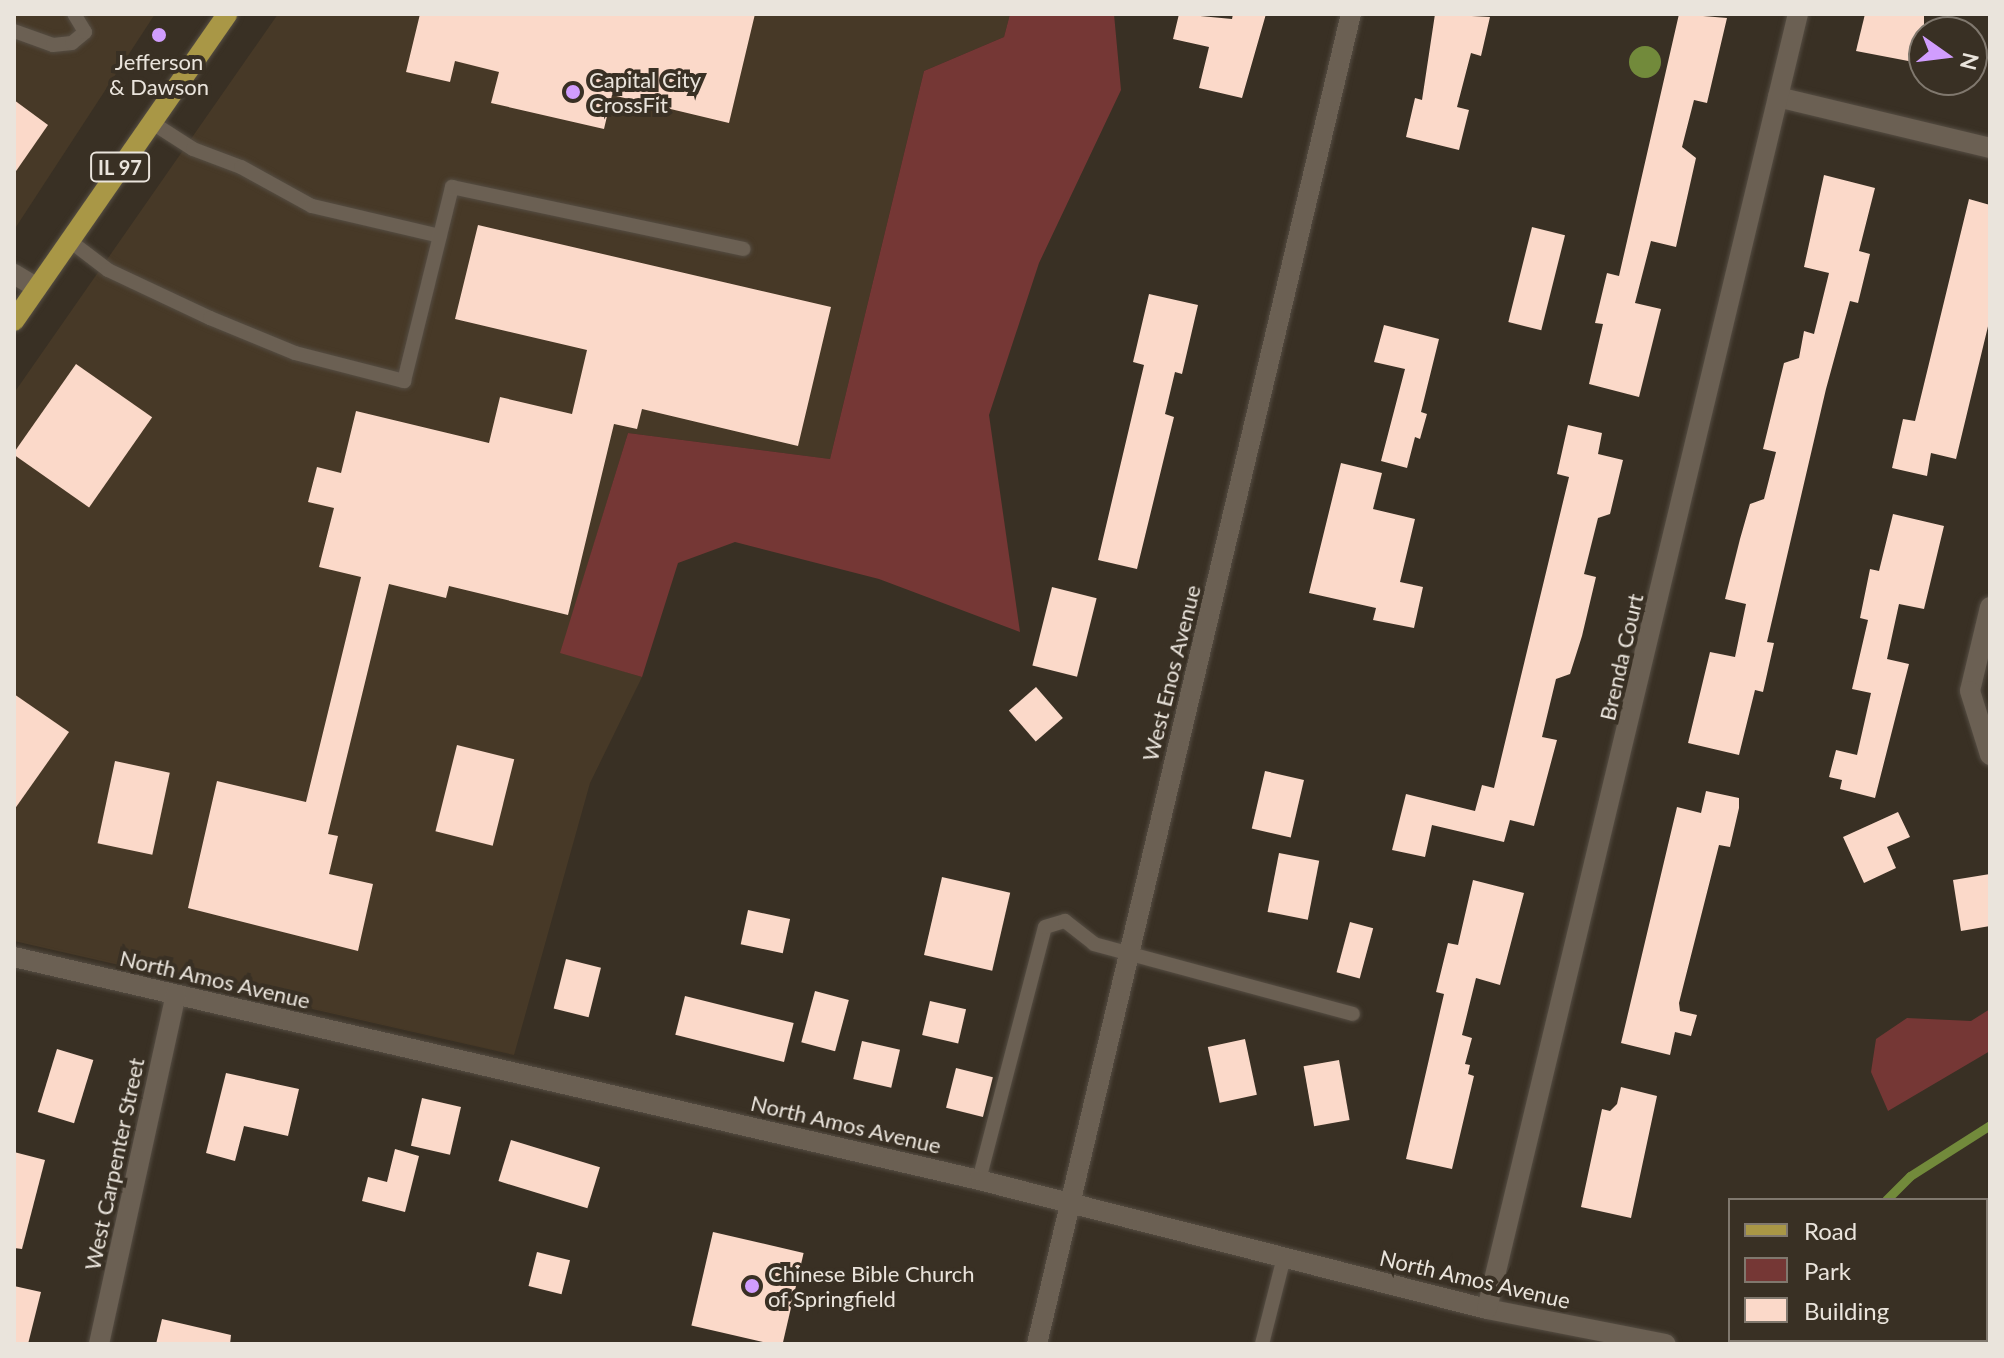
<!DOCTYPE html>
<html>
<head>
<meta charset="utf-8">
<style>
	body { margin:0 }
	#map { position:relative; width:2004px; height:1358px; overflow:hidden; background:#393024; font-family:Lato,sans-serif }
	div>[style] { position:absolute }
	.built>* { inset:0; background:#473927 }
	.green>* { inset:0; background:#753735 }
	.water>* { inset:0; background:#728a3b }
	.round { border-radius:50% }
	.stream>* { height:9px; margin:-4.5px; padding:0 4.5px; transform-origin:4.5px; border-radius:4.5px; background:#728a3b }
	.building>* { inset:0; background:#fbd9c9; transform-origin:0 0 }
	.roads { filter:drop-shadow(0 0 2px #554d43) drop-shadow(0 0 2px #554d43) }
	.lane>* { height:14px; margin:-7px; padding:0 7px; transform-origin:7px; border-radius:7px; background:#6b6053 }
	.street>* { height:20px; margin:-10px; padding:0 10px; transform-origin:10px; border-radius:10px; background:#6b6053 }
	.primary>* { height:20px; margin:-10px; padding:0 10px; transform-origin:10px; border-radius:10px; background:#a99746 }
	.dots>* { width:22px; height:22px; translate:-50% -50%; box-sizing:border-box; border:4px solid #393024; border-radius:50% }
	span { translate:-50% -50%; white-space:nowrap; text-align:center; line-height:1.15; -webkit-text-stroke:8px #393024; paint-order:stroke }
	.shield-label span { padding:2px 6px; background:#393024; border:2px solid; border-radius:6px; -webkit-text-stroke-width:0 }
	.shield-label { font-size:20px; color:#eae4dc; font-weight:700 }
	.poi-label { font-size:22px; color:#eae4dc }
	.left { translate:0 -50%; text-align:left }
	.street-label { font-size:22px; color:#eae4dc }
	.frame { position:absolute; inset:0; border:16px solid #eae4dc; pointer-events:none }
	.legend { position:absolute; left:1728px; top:1198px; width:260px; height:144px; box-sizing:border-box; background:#393024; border:2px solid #80786e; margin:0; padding:10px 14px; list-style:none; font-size:24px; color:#eae4dc }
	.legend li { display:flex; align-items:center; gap:16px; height:40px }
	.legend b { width:40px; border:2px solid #80786e }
	.north { position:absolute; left:1908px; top:16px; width:80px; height:80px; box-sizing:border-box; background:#393024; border:2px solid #80786e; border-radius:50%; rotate:104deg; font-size:22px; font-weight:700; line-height:32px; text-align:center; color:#eae4dc }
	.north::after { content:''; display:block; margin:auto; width:28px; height:36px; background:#d19dfe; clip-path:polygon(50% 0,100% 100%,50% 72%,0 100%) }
</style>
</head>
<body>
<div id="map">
	<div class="built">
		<div style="clip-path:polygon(14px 14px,155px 14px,14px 230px)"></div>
		<div style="clip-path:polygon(278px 14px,1010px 14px,1004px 37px,924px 71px,830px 459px,628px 433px,561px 652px,642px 677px,590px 783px,514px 1055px,14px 941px,14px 393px)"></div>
		<div style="clip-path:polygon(1990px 1241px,1990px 1344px,1910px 1344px,1986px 1340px)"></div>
	</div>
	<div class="green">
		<div style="clip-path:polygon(1010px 14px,1114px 14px,1121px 90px,1039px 263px,989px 415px,1020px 632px,879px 579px,735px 542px,678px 563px,642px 677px,560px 653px,628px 433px,830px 459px,924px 71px,1004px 37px)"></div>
		<div style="clip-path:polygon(1990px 1009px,1990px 1051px,1888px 1111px,1871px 1072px,1876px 1039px,1907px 1018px,1971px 1021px)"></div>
	</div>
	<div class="water">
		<div class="round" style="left:1629px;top:46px;width:32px;height:32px"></div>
	</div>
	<div class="stream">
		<div style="left:1886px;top:1200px;width:34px;rotate:-45deg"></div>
		<div style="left:1910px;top:1176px;width:95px;rotate:-32.5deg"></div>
		<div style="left:1813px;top:1343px;width:3px;rotate:-72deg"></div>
	</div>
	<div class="building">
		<div style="clip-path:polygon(420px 14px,755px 14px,729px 123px,612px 95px,604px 129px,491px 103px,499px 72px,455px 61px,450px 82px,406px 72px)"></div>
		<div style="clip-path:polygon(1179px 14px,1232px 19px,1233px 14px,1266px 14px,1242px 98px,1199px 88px,1209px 47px,1173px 39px)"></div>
		<div style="clip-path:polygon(1435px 14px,1490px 17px,1481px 56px,1471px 53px,1457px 107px,1469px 110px,1459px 150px,1406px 137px,1415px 98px,1422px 100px)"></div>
		<div style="clip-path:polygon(1679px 14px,1727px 18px,1707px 103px,1694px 100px,1682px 147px,1696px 158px,1676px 247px,1651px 241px,1635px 303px,1661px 309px,1639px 397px,1589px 384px,1603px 324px,1595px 323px,1607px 273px,1619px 276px)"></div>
		<div style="clip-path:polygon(1865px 14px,1924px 14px,1924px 64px,1856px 51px)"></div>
		<div style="clip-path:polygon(14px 100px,48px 125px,14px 174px)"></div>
		<div style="clip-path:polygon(1824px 175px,1875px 188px,1859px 251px,1870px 254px,1858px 303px,1850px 301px,1826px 389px,1767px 642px,1774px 643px,1763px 692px,1755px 690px,1739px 755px,1688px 743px,1710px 652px,1735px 657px,1746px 604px,1725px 599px,1740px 539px,1750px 504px,1764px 499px,1776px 452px,1763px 449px,1784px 363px,1799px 358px,1804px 331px,1814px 334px,1829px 273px,1804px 267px)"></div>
		<div style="clip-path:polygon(1969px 199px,1990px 205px,1990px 318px,1956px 459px,1931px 453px,1927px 476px,1892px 468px,1903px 419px,1915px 421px)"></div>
		<div style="clip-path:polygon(478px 225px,831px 307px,798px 446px,642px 409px,637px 429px,614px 424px,568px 615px,449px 586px,446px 598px,389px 584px,328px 834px,338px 836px,329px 874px,373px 884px,358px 951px,188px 908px,217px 781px,306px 802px,361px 577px,319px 567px,334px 508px,308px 502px,317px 467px,341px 473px,356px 411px,489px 443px,500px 397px,572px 414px,587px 350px,455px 319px)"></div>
		<div style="left:1532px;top:227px;width:34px;height:98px;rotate:14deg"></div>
		<div style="clip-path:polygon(1149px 294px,1198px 305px,1182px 374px,1175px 372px,1165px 414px,1174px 417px,1137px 569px,1098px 560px,1144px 365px,1133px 362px)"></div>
		<div style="clip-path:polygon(1384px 325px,1439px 339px,1421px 412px,1427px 414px,1420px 439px,1415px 437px,1407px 468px,1381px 461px,1405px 369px,1374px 362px)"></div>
		<div style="left:76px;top:364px;width:93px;height:110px;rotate:35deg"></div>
		<div style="clip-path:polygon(1568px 425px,1602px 433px,1598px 454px,1623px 460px,1610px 514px,1598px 518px,1584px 574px,1596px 577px,1582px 636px,1570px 674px,1556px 679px,1542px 737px,1557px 740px,1534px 826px,1510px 820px,1504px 842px,1432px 825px,1425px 857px,1392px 850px,1406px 794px,1475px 811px,1482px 785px,1494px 788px,1569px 477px,1557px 474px)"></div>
		<div style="clip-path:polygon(1341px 463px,1382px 473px,1373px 509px,1415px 519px,1400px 582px,1423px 587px,1414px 628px,1373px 620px,1376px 608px,1309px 593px)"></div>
		<div style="clip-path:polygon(1893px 514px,1944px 526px,1924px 609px,1899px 604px,1887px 659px,1909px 664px,1875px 798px,1840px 789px,1842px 780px,1829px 777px,1836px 750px,1857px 755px,1871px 693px,1852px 689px,1868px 620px,1860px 618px,1870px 569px,1879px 571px)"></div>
		<div style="left:1052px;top:587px;width:46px;height:81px;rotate:14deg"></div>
		<div style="left:1036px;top:687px;width:41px;height:36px;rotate:49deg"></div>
		<div style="clip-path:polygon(14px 694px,69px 732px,14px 810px)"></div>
		<div style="left:457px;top:745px;width:59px;height:89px;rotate:14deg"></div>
		<div style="left:115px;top:761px;width:56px;height:84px;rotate:12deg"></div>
		<div style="left:1265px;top:771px;width:40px;height:59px;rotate:13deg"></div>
		<div style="clip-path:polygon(1706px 791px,1739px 798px,1739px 808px,1730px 847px,1719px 845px,1679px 1003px,1680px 1011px,1697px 1015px,1691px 1036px,1675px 1032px,1670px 1055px,1621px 1043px,1677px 807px,1701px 813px)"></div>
		<div style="clip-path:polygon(1898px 812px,1910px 837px,1887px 847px,1896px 868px,1864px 883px,1843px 837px)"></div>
		<div style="left:1279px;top:853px;width:41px;height:60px;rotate:11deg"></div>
		<div style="clip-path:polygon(1990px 874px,1990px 926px,1961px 931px,1953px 880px)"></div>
		<div style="left:942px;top:877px;width:70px;height:80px;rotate:13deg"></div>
		<div style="clip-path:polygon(1473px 880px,1524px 893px,1500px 985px,1476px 978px,1462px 1035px,1472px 1038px,1465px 1064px,1470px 1065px,1468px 1074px,1474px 1076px,1452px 1169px,1406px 1159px,1444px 994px,1436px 992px,1448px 943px,1458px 945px)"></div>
		<div style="left:748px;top:910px;width:43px;height:35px;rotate:12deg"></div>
		<div style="left:1350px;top:922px;width:24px;height:52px;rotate:15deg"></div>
		<div style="left:566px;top:959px;width:36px;height:51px;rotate:14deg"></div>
		<div style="left:815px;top:991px;width:35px;height:53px;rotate:15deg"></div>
		<div style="left:685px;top:996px;width:112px;height:40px;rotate:14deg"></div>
		<div style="left:930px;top:1001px;width:37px;height:35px;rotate:13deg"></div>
		<div style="left:1245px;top:1039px;width:57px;height:38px;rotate:78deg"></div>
		<div style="left:862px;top:1041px;width:39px;height:39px;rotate:13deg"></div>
		<div style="left:57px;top:1049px;width:38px;height:66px;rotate:17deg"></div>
		<div style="left:1339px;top:1060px;width:61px;height:36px;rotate:80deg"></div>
		<div style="left:956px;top:1068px;width:38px;height:41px;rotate:14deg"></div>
		<div style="clip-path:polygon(226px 1073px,299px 1089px,288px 1136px,244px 1126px,235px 1161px,206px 1153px)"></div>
		<div style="clip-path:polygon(1621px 1087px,1657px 1096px,1631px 1218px,1581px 1207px,1602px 1109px,1610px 1111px,1617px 1104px)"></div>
		<div style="left:422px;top:1098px;width:40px;height:49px;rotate:13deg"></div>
		<div style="left:511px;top:1140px;width:93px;height:43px;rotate:17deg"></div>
		<div style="clip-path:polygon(395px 1149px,419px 1156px,405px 1212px,362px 1201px,368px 1177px,387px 1182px)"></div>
		<div style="clip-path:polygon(14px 1152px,45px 1160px,22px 1249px,14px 1248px)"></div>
		<div style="left:713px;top:1232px;width:93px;height:96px;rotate:13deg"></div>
		<div style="left:537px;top:1252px;width:34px;height:35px;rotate:14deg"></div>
		<div style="clip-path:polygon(14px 1286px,41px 1292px,28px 1344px,14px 1344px)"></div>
		<div style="clip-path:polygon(162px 1319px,231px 1335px,230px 1344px,156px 1344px)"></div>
	</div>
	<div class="roads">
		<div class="lane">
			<div style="left:14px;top:31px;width:41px;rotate:19.7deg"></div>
			<div style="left:53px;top:45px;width:19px;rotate:-6deg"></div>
			<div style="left:72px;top:43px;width:17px;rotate:-40deg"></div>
			<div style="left:85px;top:32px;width:21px;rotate:-121deg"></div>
			<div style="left:151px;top:122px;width:50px;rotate:32.7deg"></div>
			<div style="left:193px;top:149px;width:51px;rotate:20.6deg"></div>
			<div style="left:241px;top:167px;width:81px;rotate:28.8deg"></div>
			<div style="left:312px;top:206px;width:131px;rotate:13.2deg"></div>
			<div style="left:70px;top:241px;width:48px;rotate:37.3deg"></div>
			<div style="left:108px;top:270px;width:113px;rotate:25.2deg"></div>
			<div style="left:210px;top:318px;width:92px;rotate:22.4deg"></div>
			<div style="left:295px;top:353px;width:113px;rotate:14.4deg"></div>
			<div style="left:404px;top:381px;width:200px;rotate:-76.1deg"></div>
			<div style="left:452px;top:187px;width:298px;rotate:12deg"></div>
			<div style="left:979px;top:1180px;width:261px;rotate:-75.4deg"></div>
			<div style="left:1045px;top:927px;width:21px;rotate:-17deg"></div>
			<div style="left:1065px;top:921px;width:37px;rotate:38deg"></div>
			<div style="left:1094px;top:944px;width:268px;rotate:15.1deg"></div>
			<div style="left:1262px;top:1344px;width:90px;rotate:-75.8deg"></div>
		</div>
		<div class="street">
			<div style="left:1778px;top:97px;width:218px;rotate:13.5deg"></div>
			<div style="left:14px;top:274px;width:27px;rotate:31deg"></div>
			<div style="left:1990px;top:607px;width:86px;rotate:103.4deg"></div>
			<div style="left:1970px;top:691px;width:67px;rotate:72.6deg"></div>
			<div style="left:14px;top:957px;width:990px;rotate:13.01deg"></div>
			<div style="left:979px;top:1180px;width:524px;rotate:14.25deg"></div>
			<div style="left:1487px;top:1309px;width:182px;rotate:11.1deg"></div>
			<div style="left:1487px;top:1309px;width:1332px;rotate:-76.5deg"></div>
			<div style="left:99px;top:1344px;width:357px;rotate:-77.6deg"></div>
			<div style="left:1037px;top:1344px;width:1367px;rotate:-76.72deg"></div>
		</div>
		<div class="primary">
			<div style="left:14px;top:321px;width:374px;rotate:-55.2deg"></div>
		</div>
	</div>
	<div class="dots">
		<div style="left:159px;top:35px;background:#d19dfe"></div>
		<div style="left:573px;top:92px;background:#d19dfe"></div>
		<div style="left:752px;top:1286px;background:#d19dfe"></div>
	</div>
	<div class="shield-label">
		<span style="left:120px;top:167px">IL 97</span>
	</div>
	<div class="poi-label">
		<span style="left:159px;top:74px">Jefferson<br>&amp; Dawson</span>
		<span class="left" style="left:589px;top:92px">Capital City<br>CrossFit</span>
		<span class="left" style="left:768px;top:1286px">Chinese Bible Church<br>of Springfield</span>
	</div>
	<div class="street-label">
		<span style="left:1621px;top:657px;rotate:-77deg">Brenda Court</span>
		<span style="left:1171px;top:673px;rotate:-76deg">West Enos Avenue</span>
		<span style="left:215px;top:979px;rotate:13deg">North Amos Avenue</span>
		<span style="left:846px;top:1124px;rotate:13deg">North Amos Avenue</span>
		<span style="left:114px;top:1164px;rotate:-78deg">West Carpenter Street</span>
		<span style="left:1475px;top:1279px;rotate:13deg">North Amos Avenue</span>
	</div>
	<div class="frame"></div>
	<ul class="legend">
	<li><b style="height:10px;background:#a99746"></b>Road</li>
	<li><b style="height:22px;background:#753735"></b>Park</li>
	<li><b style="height:22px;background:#fbd9c9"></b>Building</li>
	</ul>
	<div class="north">N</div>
</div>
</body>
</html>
